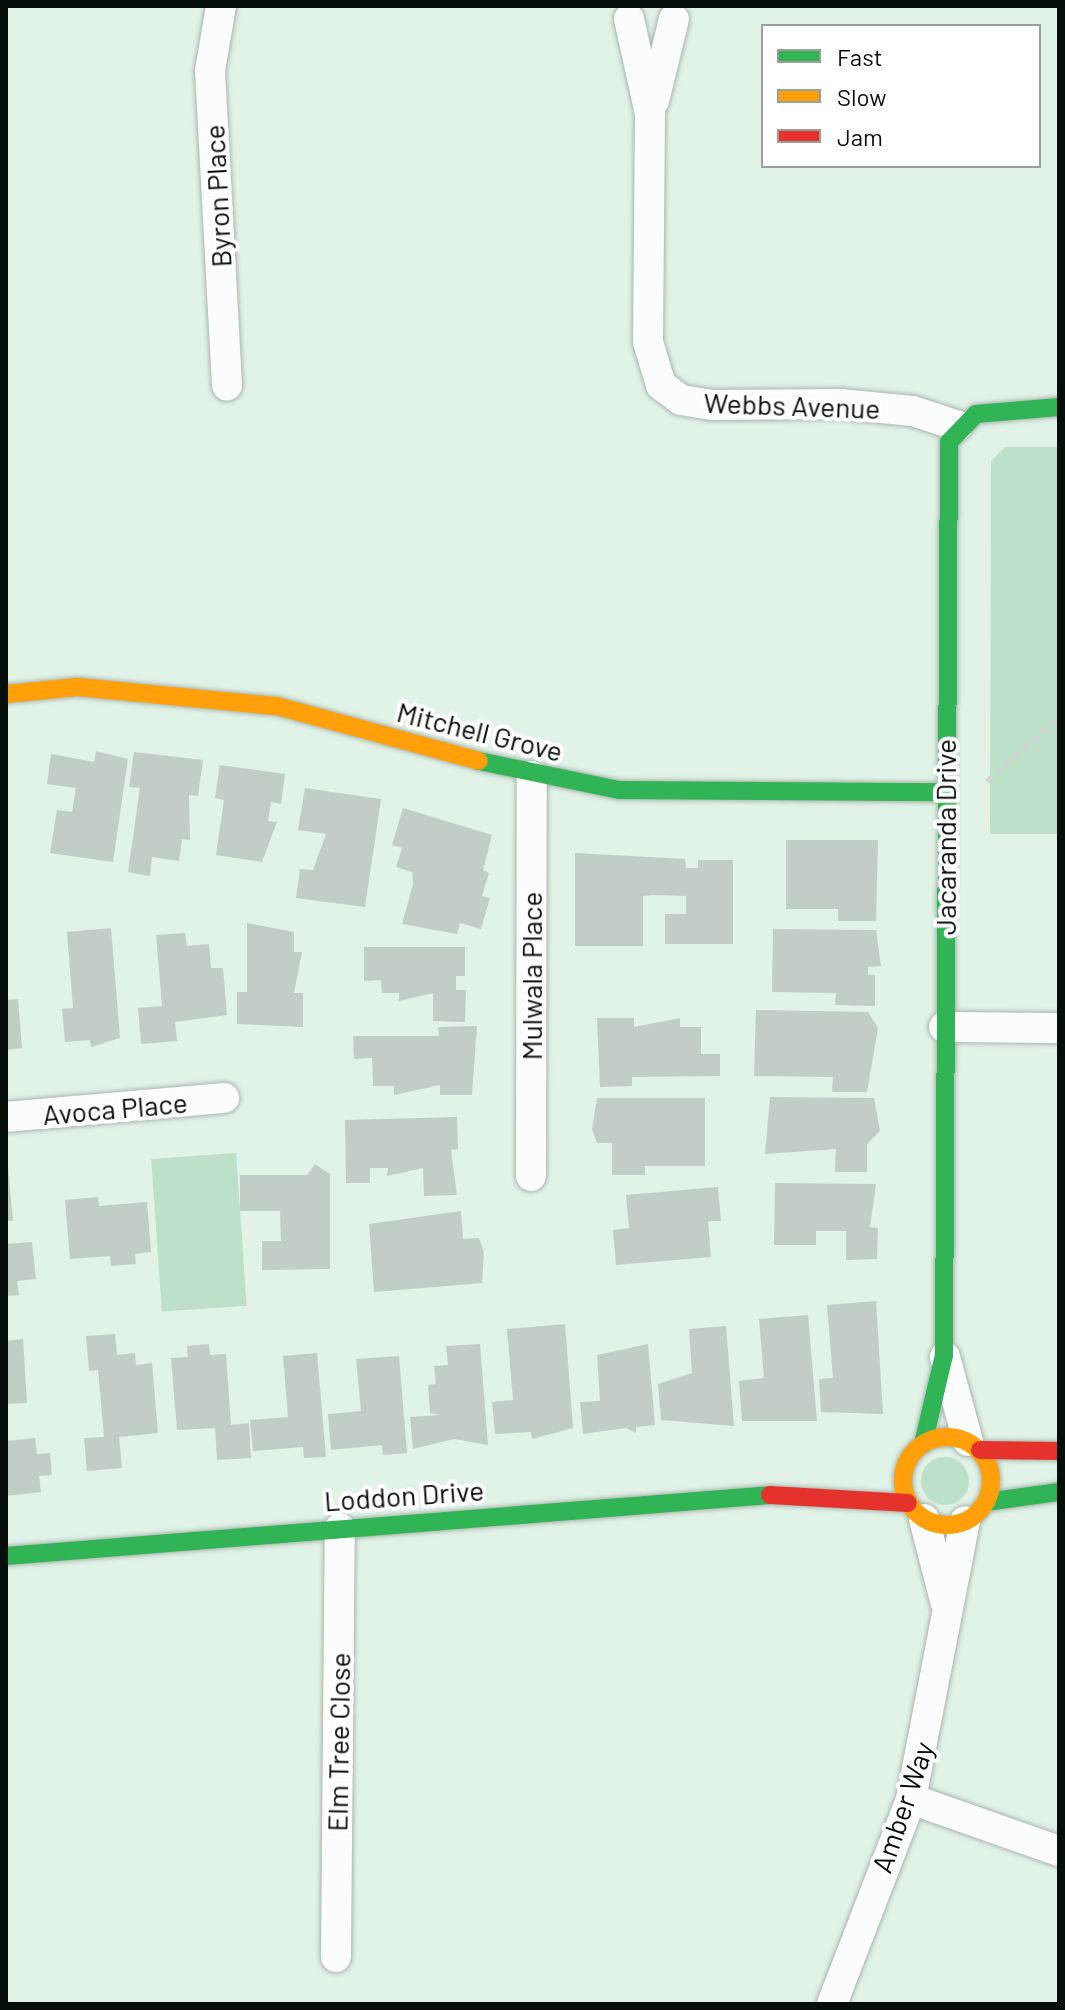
<!DOCTYPE html>
<html>
<head>
<meta charset="utf-8">
<style>
	body { margin:0 }
	#map { position:relative; width:1065px; height:2010px; overflow:hidden; background:#e1f2e7; font-family:Barlow,sans-serif }
	div>[style] { position:absolute }
	.green>* { inset:0; background:#bce1c8; transform-origin:0 0 }
	.round { border-radius:50% }
	.building>* { inset:0; background:#c1cec5 }
	.path>* { height:5px; margin-top:-2.5px; transform-origin:0; background:repeating-linear-gradient(90deg,#d0d4d1 0 8px,transparent 0 12px) }
	.roads { filter:drop-shadow(0 0 2px #a9b6ad) drop-shadow(0 0 2px #a9b6ad) }
	.street>* { height:30px; margin:-15px; padding:0 15px; transform-origin:15px; border-radius:15px; background:#fafdfb }
	.fast>* { height:18px; margin:-9px; padding:0 9px; transform-origin:9px; border-radius:9px; background:#30b455 }
	.slow>* { height:18px; margin:-9px; padding:0 9px; transform-origin:9px; border-radius:9px; background:#ff9f0a }
	.slow>.ring { margin:-9px; padding:0; box-sizing:content-box; background:none; border:18px solid #ff9f0a; border-radius:50% }
	.jam>* { height:18px; margin:-9px; padding:0 9px; transform-origin:9px; border-radius:9px; background:#e5322d }
	span { translate:-50% -50%; white-space:nowrap; text-align:center; line-height:1.15; -webkit-text-stroke:8px #fff; paint-order:stroke }
	.street-label { font-size:28px; color:#050e08 }
	.frame { position:absolute; inset:0; border:8px solid #050e08; pointer-events:none }
	.legend { position:absolute; left:761px; top:24px; width:280px; height:144px; box-sizing:border-box; background:#fff; border:2px solid #9b9f9c; margin:0; padding:10px 14px; list-style:none; font-size:24px; color:#050e08 }
	.legend li { display:flex; align-items:center; gap:16px; height:40px }
	.legend b { width:40px; border:2px solid #9b9f9c }
</style>
</head>
<body>
<div id="map">
	<div class="green">
		<div style="clip-path:polygon(1005px 447px,1059px 447px,1059px 834px,990px 834px,991px 461px)"></div>
		<div style="left:236px;top:1153px;width:153px;height:85px;rotate:86deg"></div>
		<div class="round" style="left:921px;top:1457px;width:48px;height:48px"></div>
	</div>
	<div class="building">
		<div style="clip-path:polygon(96px 751px,128px 759px,113px 862px,50px 853px,57px 810px,72px 812px,76px 788px,47px 784px,51px 754px,94px 762px)"></div>
		<div style="clip-path:polygon(134px 752px,203px 760px,198px 796px,189px 795px,190px 840px,182px 839px,179px 861px,152px 857px,150px 876px,128px 872px,140px 788px,129px 787px)"></div>
		<div style="clip-path:polygon(220px 765px,285px 774px,281px 804px,271px 802px,268px 821px,277px 822px,262px 862px,216px 855px,224px 800px,215px 798px)"></div>
		<div style="clip-path:polygon(305px 788px,381px 799px,365px 907px,296px 898px,300px 869px,313px 870px,326px 834px,298px 830px)"></div>
		<div style="clip-path:polygon(403px 808px,492px 835px,483px 870px,489px 873px,482px 896px,490px 898px,481px 929px,460px 923px,457px 934px,402px 924px,413px 884px,412px 872px,396px 867px,402px 848px,392px 845px)"></div>
		<div style="clip-path:polygon(786px 840px,878px 840px,876px 921px,838px 921px,838px 909px,786px 909px)"></div>
		<div style="clip-path:polygon(575px 853px,685px 859px,686px 868px,698px 868px,698px 860px,733px 860px,733px 944px,665px 944px,665px 914px,686px 914px,686px 896px,653px 895px,643px 896px,643px 946px,575px 946px)"></div>
		<div style="clip-path:polygon(247px 923px,294px 932px,294px 952px,302px 952px,294px 993px,303px 993px,303px 1027px,237px 1024px,237px 992px,247px 992px)"></div>
		<div style="clip-path:polygon(111px 928px,120px 1038px,91px 1047px,90px 1040px,65px 1042px,62px 1009px,73px 1008px,67px 932px)"></div>
		<div style="clip-path:polygon(773px 929px,876px 930px,881px 966px,868px 967px,868px 975px,875px 975px,875px 1006px,835px 1005px,836px 993px,772px 992px)"></div>
		<div style="clip-path:polygon(185px 933px,187px 946px,209px 944px,211px 968px,223px 968px,227px 1015px,175px 1022px,177px 1041px,141px 1044px,138px 1008px,162px 1006px,156px 935px)"></div>
		<div style="clip-path:polygon(364px 947px,465px 947px,465px 976px,456px 976px,456px 990px,466px 990px,465px 1022px,433px 1021px,433px 993px,399px 1001px,399px 993px,382px 993px,381px 980px,364px 981px)"></div>
		<div style="clip-path:polygon(18px 999px,22px 1048px,6px 1050px,6px 1000px)"></div>
		<div style="clip-path:polygon(756px 1010px,868px 1012px,878px 1028px,867px 1092px,832px 1092px,833px 1077px,754px 1076px)"></div>
		<div style="clip-path:polygon(597px 1018px,634px 1018px,634px 1027px,680px 1018px,680px 1027px,701px 1027px,701px 1054px,720px 1054px,720px 1076px,632px 1077px,632px 1086px,600px 1087px)"></div>
		<div style="clip-path:polygon(477px 1026px,472px 1095px,440px 1095px,440px 1085px,394px 1095px,394px 1086px,373px 1086px,372px 1058px,354px 1059px,353px 1036px,439px 1036px,438px 1027px)"></div>
		<div style="clip-path:polygon(770px 1097px,874px 1098px,880px 1131px,867px 1144px,867px 1172px,835px 1172px,836px 1149px,765px 1154px)"></div>
		<div style="clip-path:polygon(597px 1098px,705px 1098px,705px 1166px,645px 1166px,645px 1175px,612px 1175px,612px 1143px,597px 1143px,592px 1129px)"></div>
		<div style="clip-path:polygon(457px 1117px,458px 1149px,451px 1150px,457px 1195px,424px 1196px,423px 1168px,387px 1176px,388px 1168px,370px 1168px,370px 1183px,346px 1183px,345px 1120px)"></div>
		<div style="clip-path:polygon(315px 1164px,330px 1174px,330px 1269px,262px 1270px,262px 1241px,281px 1241px,280px 1211px,240px 1211px,240px 1175px,307px 1175px)"></div>
		<div style="clip-path:polygon(8px 1168px,13px 1221px,6px 1221px,6px 1169px)"></div>
		<div style="clip-path:polygon(775px 1183px,876px 1184px,870px 1227px,878px 1228px,877px 1259px,846px 1260px,846px 1231px,816px 1231px,816px 1245px,774px 1245px)"></div>
		<div style="clip-path:polygon(718px 1187px,721px 1221px,708px 1221px,711px 1257px,616px 1265px,613px 1230px,629px 1228px,626px 1195px)"></div>
		<div style="clip-path:polygon(98px 1197px,99px 1206px,147px 1202px,151px 1252px,135px 1254px,136px 1264px,111px 1266px,110px 1256px,70px 1259px,65px 1200px)"></div>
		<div style="clip-path:polygon(461px 1211px,463px 1239px,479px 1238px,484px 1252px,482px 1283px,374px 1292px,369px 1224px)"></div>
		<div style="clip-path:polygon(32px 1242px,36px 1279px,17px 1281px,19px 1295px,6px 1296px,6px 1244px)"></div>
		<div style="clip-path:polygon(876px 1301px,883px 1414px,821px 1412px,819px 1379px,833px 1378px,827px 1305px)"></div>
		<div style="clip-path:polygon(808px 1315px,817px 1421px,742px 1421px,739px 1381px,764px 1378px,759px 1319px)"></div>
		<div style="clip-path:polygon(565px 1324px,573px 1428px,532px 1439px,531px 1432px,495px 1434px,492px 1402px,513px 1400px,507px 1329px)"></div>
		<div style="clip-path:polygon(726px 1326px,734px 1426px,661px 1420px,658px 1384px,692px 1373px,689px 1329px)"></div>
		<div style="clip-path:polygon(115px 1334px,117px 1355px,135px 1353px,136px 1365px,152px 1363px,158px 1433px,119px 1437px,122px 1468px,87px 1471px,84px 1438px,104px 1437px,98px 1370px,89px 1371px,86px 1336px)"></div>
		<div style="clip-path:polygon(23px 1339px,27px 1403px,6px 1404px,6px 1341px)"></div>
		<div style="clip-path:polygon(209px 1344px,210px 1355px,226px 1354px,231px 1425px,249px 1423px,251px 1458px,217px 1460px,215px 1428px,177px 1430px,171px 1358px,188px 1357px,187px 1346px)"></div>
		<div style="clip-path:polygon(480px 1344px,488px 1445px,454px 1439px,413px 1449px,410px 1417px,439px 1415px,430px 1413px,428px 1385px,436px 1384px,434px 1366px,448px 1365px,446px 1346px)"></div>
		<div style="clip-path:polygon(648px 1344px,655px 1425px,636px 1427px,636px 1433px,626px 1428px,583px 1434px,580px 1402px,600px 1401px,597px 1355px)"></div>
		<div style="clip-path:polygon(317px 1353px,326px 1457px,304px 1458px,303px 1447px,253px 1451px,250px 1420px,288px 1417px,283px 1356px)"></div>
		<div style="clip-path:polygon(399px 1356px,407px 1453px,383px 1455px,382px 1445px,331px 1450px,328px 1414px,361px 1411px,356px 1359px)"></div>
		<div style="clip-path:polygon(35px 1438px,37px 1454px,50px 1453px,52px 1475px,39px 1476px,41px 1492px,6px 1496px,6px 1441px)"></div>
	</div>
	<div class="path">
		<div style="left:987px;top:781px;width:97px;rotate:-42.1deg"></div>
	</div>
	<div class="roads">
		<div class="street">
			<div style="left:221px;top:6px;width:66px;rotate:99.6deg"></div>
			<div style="left:210px;top:71px;width:315px;rotate:86.9deg"></div>
			<div style="left:629px;top:19px;width:97px;rotate:77.5deg"></div>
			<div style="left:650px;top:114px;width:228px;rotate:90.5deg"></div>
			<div style="left:648px;top:342px;width:45px;rotate:73.2deg"></div>
			<div style="left:661px;top:385px;width:25px;rotate:37deg"></div>
			<div style="left:681px;top:400px;width:31px;rotate:9deg"></div>
			<div style="left:712px;top:405px;width:128px;rotate:-0.4deg"></div>
			<div style="left:840px;top:404px;width:73px;rotate:5.5deg"></div>
			<div style="left:913px;top:411px;width:47px;rotate:18.4deg"></div>
			<div style="left:654px;top:101px;width:84px;rotate:-76.3deg"></div>
			<div style="left:944px;top:1027px;width:115px;rotate:0.5deg"></div>
			<div style="left:6px;top:1117px;width:219px;rotate:-5deg"></div>
			<div style="left:531px;top:1176px;width:400px;rotate:-89.9deg"></div>
			<div style="left:945px;top:1357px;width:87px;rotate:74.7deg"></div>
			<div style="left:924px;top:1519px;width:85px;rotate:75.6deg"></div>
			<div style="left:911px;top:1799px;width:157px;rotate:19.4deg"></div>
			<div style="left:336px;top:1957px;width:429px;rotate:-89.5deg"></div>
			<div style="left:832px;top:2004px;width:220px;rotate:-68.9deg"></div>
			<div style="left:911px;top:1799px;width:283px;rotate:-79deg"></div>
		</div>
		<div class="fast">
			<div style="left:479px;top:761px;width:143px;rotate:11.7deg"></div>
			<div style="left:619px;top:790px;width:325px;rotate:0.4deg"></div>
			<div style="left:923px;top:1444px;width:91px;rotate:-76.7deg"></div>
			<div style="left:944px;top:1355px;width:913px;rotate:-89.69deg"></div>
			<div style="left:949px;top:442px;width:39px;rotate:-46deg"></div>
			<div style="left:976px;top:414px;width:83px;rotate:-4.8deg"></div>
			<div style="left:986px;top:1502px;width:74px;rotate:-7.8deg"></div>
			<div style="left:6px;top:1556px;width:766px;rotate:-4.56deg"></div>
		</div>
		<div class="slow">
			<div style="left:6px;top:694px;width:72px;rotate:-5.6deg"></div>
			<div style="left:78px;top:687px;width:200px;rotate:5.5deg"></div>
			<div style="left:277px;top:706px;width:209px;rotate:15.2deg"></div>
			<div class="ring" style="left:903px;top:1437px;width:70px;height:70px"></div>
		</div>
		<div class="jam">
			<div style="left:980px;top:1450px;width:79px;rotate:0.7deg"></div>
			<div style="left:770px;top:1495px;width:138px;rotate:3.3deg"></div>
		</div>
	</div>
	<div class="street-label">
		<span style="left:217px;top:196px;rotate:-93deg">Byron Place</span>
		<span style="left:792px;top:405px;rotate:2deg">Webbs Avenue</span>
		<span style="left:480px;top:731px;rotate:14deg">Mitchell Grove</span>
		<span style="left:945px;top:837px;rotate:-90deg">Jacaranda Drive</span>
		<span style="left:531px;top:976px;rotate:-90deg">Mulwala Place</span>
		<span style="left:115px;top:1108px;rotate:-5deg">Avoca Place</span>
		<span style="left:404px;top:1495px;rotate:-4deg">Loddon Drive</span>
		<span style="left:338px;top:1742px;rotate:-89deg">Elm Tree Close</span>
		<span style="left:902px;top:1807px;rotate:-71deg">Amber Way</span>
	</div>
	<div class="frame"></div>
	<ul class="legend">
	<li><b style="height:10px;background:#30b455"></b>Fast</li>
	<li><b style="height:10px;background:#ff9f0a"></b>Slow</li>
	<li><b style="height:10px;background:#e5322d"></b>Jam</li>
	</ul>
</div>
</body>
</html>
